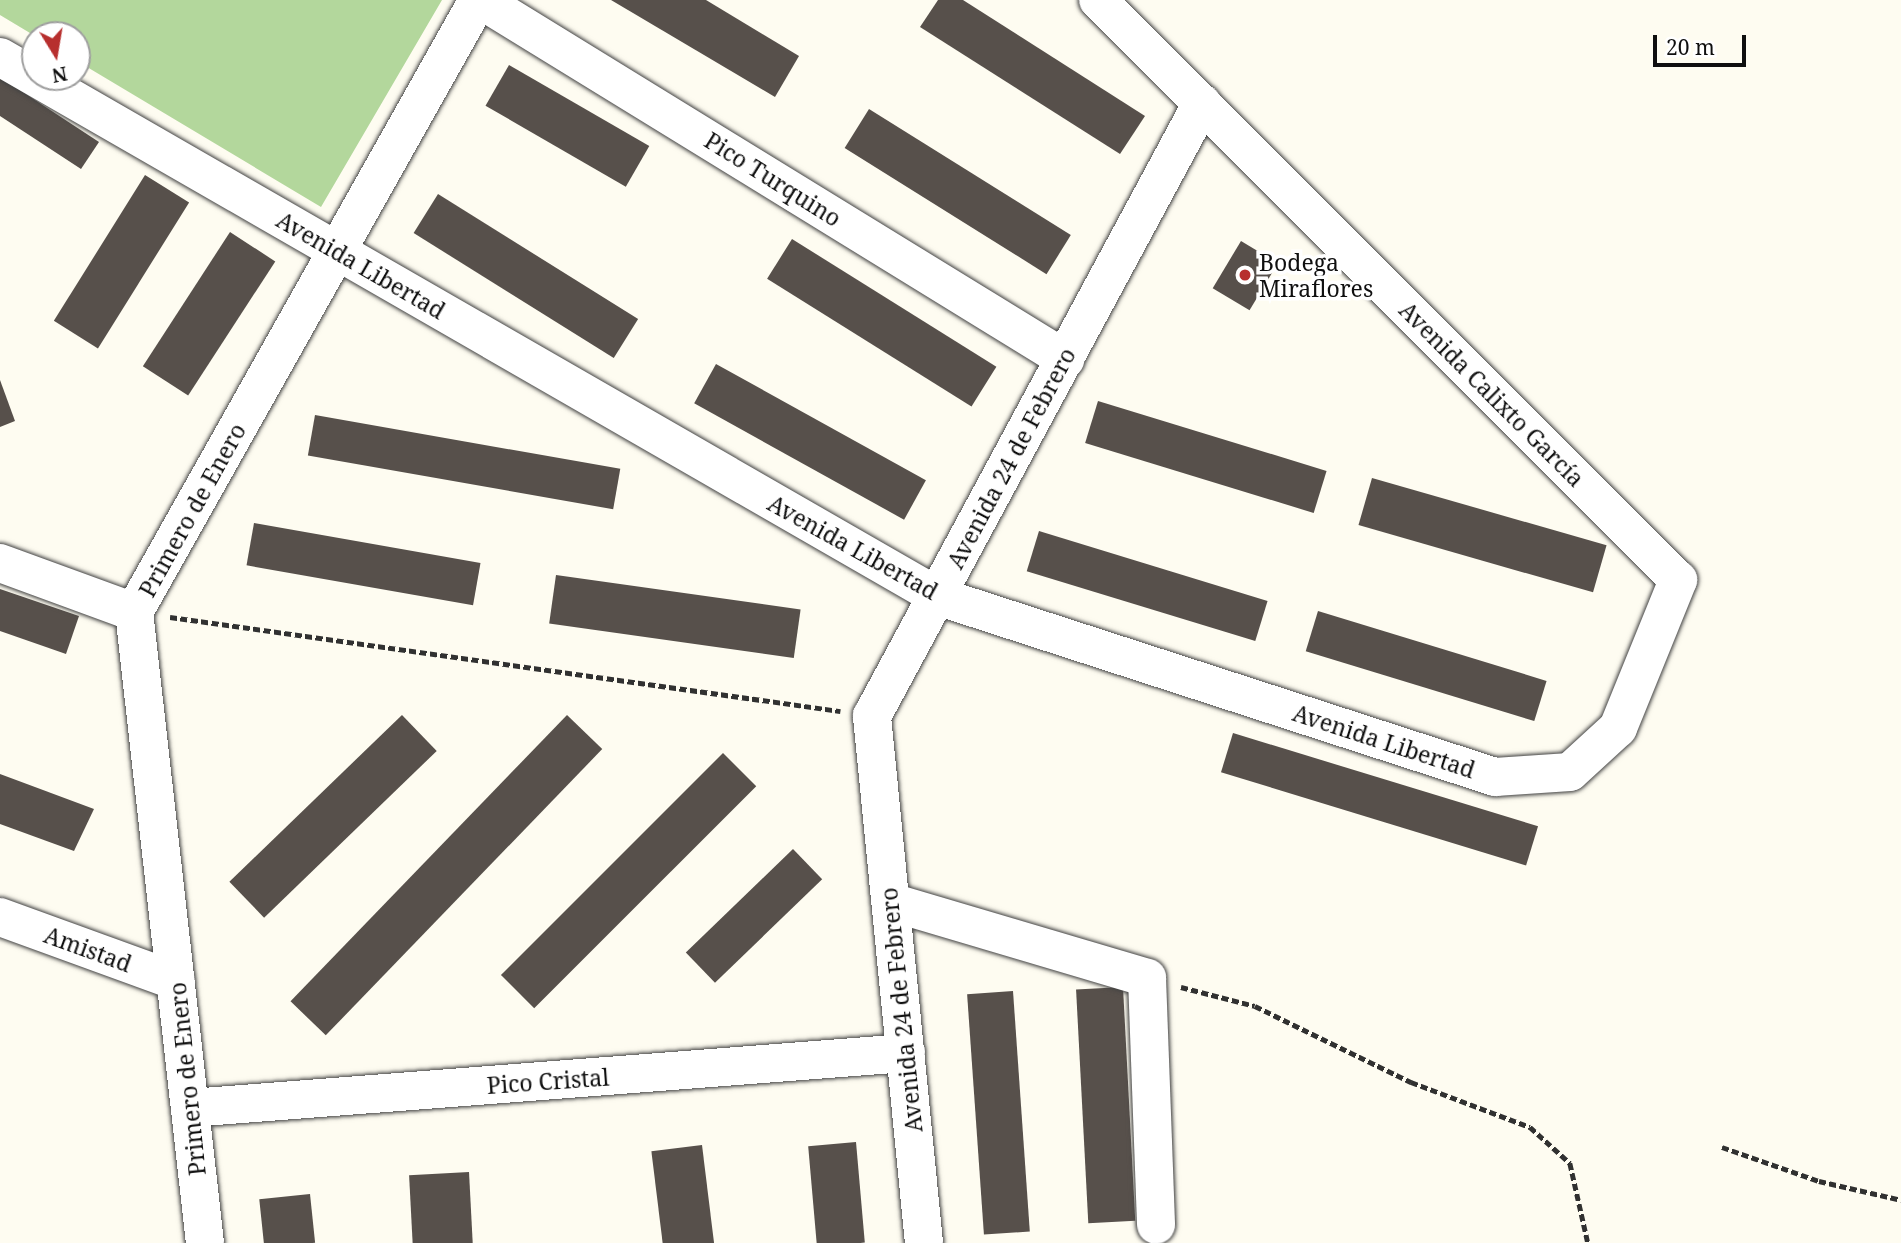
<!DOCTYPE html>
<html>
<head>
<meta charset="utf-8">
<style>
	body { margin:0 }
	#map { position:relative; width:1901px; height:1243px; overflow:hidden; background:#fefcf1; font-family:"Noto Serif",serif }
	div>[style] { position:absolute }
	.forest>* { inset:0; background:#b3d79c }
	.building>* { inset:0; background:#57504b; transform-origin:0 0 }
	.path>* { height:4.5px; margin-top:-2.25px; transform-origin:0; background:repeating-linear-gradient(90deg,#313131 0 7px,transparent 0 10.5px) }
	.roads { filter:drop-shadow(0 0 2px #424242) drop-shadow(0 0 2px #424242) }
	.minor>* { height:38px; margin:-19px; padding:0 19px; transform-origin:19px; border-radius:19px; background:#fff }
	.dots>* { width:19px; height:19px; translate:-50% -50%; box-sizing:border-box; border:4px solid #fff; border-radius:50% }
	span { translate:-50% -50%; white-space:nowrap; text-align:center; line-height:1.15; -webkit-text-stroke:7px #fff; paint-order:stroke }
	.street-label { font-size:23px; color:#0f0f0f }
	.poi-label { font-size:23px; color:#0f0f0f }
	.left { translate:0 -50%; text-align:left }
	.north { position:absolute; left:21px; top:21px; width:70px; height:70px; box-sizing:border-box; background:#fff; border:2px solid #9f9f9f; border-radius:50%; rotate:169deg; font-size:19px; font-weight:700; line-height:28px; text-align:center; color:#0f0f0f }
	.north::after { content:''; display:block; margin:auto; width:24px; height:32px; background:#b72f2e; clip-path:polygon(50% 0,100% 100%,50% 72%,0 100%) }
	.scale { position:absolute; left:1653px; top:35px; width:93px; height:32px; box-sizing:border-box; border:4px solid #0f0f0f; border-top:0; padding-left:9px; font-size:21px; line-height:24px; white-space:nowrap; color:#0f0f0f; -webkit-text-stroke:5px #fff; paint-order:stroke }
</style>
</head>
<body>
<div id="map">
	<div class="forest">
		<div style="clip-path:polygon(0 0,442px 0,321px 207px,77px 61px,77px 35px,35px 36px,0 15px)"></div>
	</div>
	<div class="building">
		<div style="clip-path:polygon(611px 0,706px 0,799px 56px,775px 97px)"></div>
		<div style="clip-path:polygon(938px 0,963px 0,1145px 116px,1120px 154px,920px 27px)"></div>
		<div style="left:509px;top:65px;width:162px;height:47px;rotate:30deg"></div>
		<div style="clip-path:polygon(0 77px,99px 142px,81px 169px,0 116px)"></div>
		<div style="left:869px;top:109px;width:238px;height:46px;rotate:32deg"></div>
		<div style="left:145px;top:175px;width:52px;height:172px;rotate:32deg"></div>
		<div style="left:438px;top:194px;width:236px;height:46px;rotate:32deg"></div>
		<div style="left:230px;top:232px;width:54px;height:160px;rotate:33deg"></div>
		<div style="left:792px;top:239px;width:241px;height:47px;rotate:32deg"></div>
		<div style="left:1241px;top:241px;width:43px;height:55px;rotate:31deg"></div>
		<div style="left:716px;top:364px;width:240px;height:45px;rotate:29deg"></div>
		<div style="clip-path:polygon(0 380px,15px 421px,0 427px)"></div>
		<div style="left:1098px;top:401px;width:239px;height:44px;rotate:17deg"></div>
		<div style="left:315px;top:415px;width:310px;height:41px;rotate:10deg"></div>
		<div style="left:1372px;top:478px;width:244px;height:49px;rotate:16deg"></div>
		<div style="left:254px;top:523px;width:230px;height:43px;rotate:10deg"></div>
		<div style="left:1039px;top:531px;width:239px;height:42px;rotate:17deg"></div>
		<div style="left:556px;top:575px;width:247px;height:49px;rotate:8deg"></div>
		<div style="clip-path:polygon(0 589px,79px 616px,66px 654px,0 631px)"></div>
		<div style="left:1318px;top:611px;width:239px;height:42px;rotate:17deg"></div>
		<div style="left:402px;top:715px;width:50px;height:240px;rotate:46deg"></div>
		<div style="left:567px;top:715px;width:49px;height:398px;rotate:44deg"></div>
		<div style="left:1233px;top:733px;width:319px;height:41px;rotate:17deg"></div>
		<div style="left:723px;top:753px;width:47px;height:314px;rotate:45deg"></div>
		<div style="clip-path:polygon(0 774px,94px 809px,74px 851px,0 824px)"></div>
		<div style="left:793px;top:849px;width:42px;height:149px;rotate:46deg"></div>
		<div style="left:1123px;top:987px;width:234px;height:47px;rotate:87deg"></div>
		<div style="left:1013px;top:991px;width:241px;height:46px;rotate:86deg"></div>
		<div style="left:856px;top:1142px;width:101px;height:48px;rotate:85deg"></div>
		<div style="left:702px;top:1145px;width:99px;height:51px;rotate:83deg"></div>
		<div style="left:469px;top:1172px;width:71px;height:60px;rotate:87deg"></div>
		<div style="left:310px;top:1194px;width:49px;height:51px;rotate:84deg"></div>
	</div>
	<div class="path">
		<div style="left:170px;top:617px;width:677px;rotate:7.99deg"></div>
		<div style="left:1181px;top:987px;width:76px;rotate:14.4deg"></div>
		<div style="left:1255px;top:1006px;width:174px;rotate:26deg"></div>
		<div style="left:1411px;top:1082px;width:127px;rotate:20.7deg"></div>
		<div style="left:1530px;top:1127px;width:54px;rotate:42deg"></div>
		<div style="left:1570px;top:1163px;width:82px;rotate:77.3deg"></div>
		<div style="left:1722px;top:1147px;width:103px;rotate:19.3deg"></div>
		<div style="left:1819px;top:1181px;width:84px;rotate:13deg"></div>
	</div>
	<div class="roads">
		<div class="minor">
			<div style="left:481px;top:0;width:686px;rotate:31.58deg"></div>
			<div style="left:0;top:57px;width:1081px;rotate:29.91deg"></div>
			<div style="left:937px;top:596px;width:587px;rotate:17.97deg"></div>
			<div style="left:1495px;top:777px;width:75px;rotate:-3.8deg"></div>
			<div style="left:1570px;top:772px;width:65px;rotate:-42.5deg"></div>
			<div style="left:1618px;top:728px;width:160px;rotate:-67.9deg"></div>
			<div style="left:1678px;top:580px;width:820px;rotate:-135deg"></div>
			<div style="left:0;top:563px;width:143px;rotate:20.1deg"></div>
			<div style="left:891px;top:902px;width:267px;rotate:16.5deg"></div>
			<div style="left:1147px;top:978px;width:247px;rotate:87.9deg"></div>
			<div style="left:0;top:917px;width:187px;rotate:20deg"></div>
			<div style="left:190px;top:1108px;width:718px;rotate:-4.39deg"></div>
			<div style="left:205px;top:1243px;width:635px;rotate:-96.42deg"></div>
			<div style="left:134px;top:612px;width:702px;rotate:-60.66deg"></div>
			<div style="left:924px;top:1243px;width:530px;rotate:-95.64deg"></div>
			<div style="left:872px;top:716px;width:696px;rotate:-61.7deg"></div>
		</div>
	</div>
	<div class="dots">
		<div style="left:1245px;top:275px;background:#b72f2e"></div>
	</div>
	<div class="street-label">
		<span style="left:773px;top:179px;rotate:32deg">Pico Turquino</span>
		<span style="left:361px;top:265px;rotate:30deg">Avenida Libertad</span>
		<span style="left:1492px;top:394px;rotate:45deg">Avenida Calixto García</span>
		<span style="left:1011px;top:458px;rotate:-62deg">Avenida 24 de Febrero</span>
		<span style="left:192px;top:510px;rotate:-61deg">Primero de Enero</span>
		<span style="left:853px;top:547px;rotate:29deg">Avenida Libertad</span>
		<span style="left:1384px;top:741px;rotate:18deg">Avenida Libertad</span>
		<span style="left:88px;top:949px;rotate:20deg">Amistad</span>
		<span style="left:901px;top:1010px;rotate:-96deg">Avenida 24 de Febrero</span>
		<span style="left:187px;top:1079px;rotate:-96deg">Primero de Enero</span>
		<span style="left:548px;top:1081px;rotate:-4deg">Pico Cristal</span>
	</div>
	<div class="poi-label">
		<span class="left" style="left:1259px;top:275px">Bodega<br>Miraflores</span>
	</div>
	<div class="north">N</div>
	<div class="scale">20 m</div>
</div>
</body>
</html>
